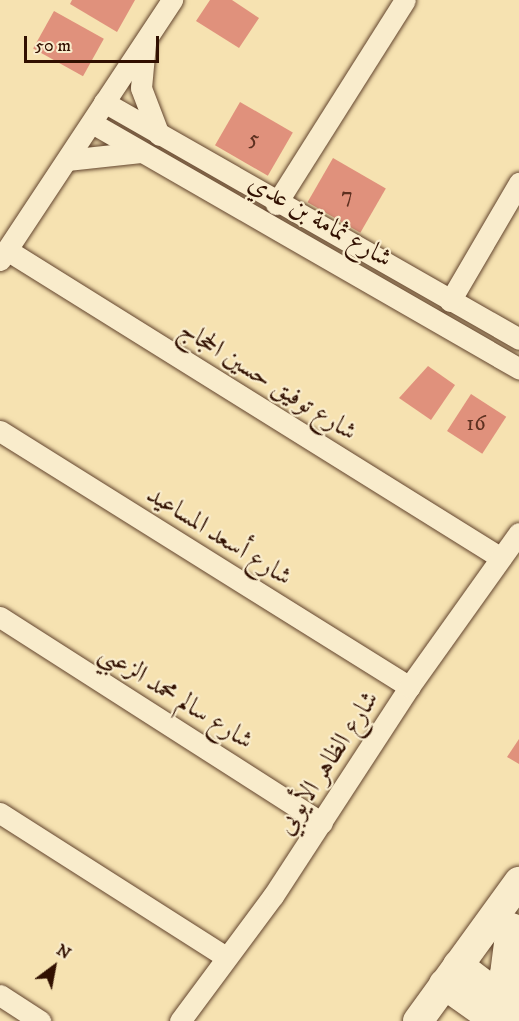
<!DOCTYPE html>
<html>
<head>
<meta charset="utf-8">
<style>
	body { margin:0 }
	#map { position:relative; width:519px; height:1021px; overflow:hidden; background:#f6e2b1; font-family:"IM FELL DW Pica",Amiri,serif }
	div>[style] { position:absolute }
	.building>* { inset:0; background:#e0917c; transform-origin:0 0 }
	.roads { filter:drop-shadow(0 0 2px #62442d) drop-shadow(0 0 2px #62442d) }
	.street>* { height:21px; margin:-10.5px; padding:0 10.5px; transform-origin:10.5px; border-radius:10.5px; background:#f9eccc }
	.secondary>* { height:30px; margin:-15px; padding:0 15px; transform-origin:15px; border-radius:15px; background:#f9eccc }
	span { translate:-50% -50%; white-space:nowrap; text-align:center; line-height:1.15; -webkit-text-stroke:4.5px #f9eccc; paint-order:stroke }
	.number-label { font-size:22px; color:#5d3020 }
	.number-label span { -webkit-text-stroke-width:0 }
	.street-label { font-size:26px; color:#311001 }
	.north { position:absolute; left:24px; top:937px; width:60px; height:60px; -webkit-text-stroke:4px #f9eccc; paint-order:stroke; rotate:32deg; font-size:16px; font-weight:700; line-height:24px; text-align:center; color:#311001 }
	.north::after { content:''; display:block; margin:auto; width:21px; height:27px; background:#311001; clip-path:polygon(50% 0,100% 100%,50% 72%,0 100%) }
	.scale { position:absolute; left:24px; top:36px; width:135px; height:27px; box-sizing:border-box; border:3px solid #311001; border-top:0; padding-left:8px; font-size:18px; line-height:21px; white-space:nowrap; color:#311001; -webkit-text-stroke:4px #f9eccc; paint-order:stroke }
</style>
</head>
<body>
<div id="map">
	<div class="building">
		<div style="clip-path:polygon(72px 0,135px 0,117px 32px,70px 4px)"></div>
		<div style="clip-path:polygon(210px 0,232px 0,259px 18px,239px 48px,196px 21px)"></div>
		<div style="left:54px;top:11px;width:57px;height:43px;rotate:29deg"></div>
		<div style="left:240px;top:102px;width:61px;height:50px;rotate:30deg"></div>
		<div style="left:333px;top:158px;width:61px;height:51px;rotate:30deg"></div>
		<div style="clip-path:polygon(428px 366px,455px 385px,431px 420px,399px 398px)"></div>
		<div style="left:471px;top:394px;width:42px;height:44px;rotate:33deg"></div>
		<div style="clip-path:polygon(519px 739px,519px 764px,507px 757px)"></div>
	</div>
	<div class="roads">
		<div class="street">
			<div style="left:145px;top:44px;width:44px;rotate:95.2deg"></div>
			<div style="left:141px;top:88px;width:50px;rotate:69deg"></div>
			<div style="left:104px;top:102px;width:478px;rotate:29.7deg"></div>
			<div style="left:92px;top:123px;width:493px;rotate:29.9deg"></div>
			<div style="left:67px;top:160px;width:74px;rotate:-6.2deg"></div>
			<div style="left:276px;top:204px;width:241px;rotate:-57.7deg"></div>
			<div style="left:7px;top:250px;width:582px;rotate:31.94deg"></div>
			<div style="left:0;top:260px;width:312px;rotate:-56.5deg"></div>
			<div style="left:450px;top:301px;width:137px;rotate:-59.7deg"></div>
			<div style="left:0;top:431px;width:483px;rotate:32deg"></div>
			<div style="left:0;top:617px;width:382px;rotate:32.6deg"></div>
			<div style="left:0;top:813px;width:268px;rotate:32.5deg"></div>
			<div style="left:0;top:995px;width:48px;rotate:33deg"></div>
			<div style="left:180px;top:1021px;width:156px;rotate:-53.4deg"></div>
			<div style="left:273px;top:896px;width:249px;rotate:-56.9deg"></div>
			<div style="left:409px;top:687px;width:189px;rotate:-54.5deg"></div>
		</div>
		<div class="secondary">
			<div style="left:511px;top:928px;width:46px;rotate:97.4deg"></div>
			<div style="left:505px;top:974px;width:32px;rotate:79deg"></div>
			<div style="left:458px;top:965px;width:74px;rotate:37.3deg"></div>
			<div style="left:444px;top:984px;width:64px;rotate:35.4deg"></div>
			<div style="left:418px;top:1021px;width:172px;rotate:-54deg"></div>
		</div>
	</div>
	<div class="number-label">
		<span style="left:254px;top:139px">5</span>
		<span style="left:347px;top:196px">7</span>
		<span style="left:476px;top:424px">16</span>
	</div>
	<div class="street-label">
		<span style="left:320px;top:221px;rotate:30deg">شارع ثمامة بن عدي</span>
		<span style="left:268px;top:381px;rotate:32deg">شارع توفيق حسين الحجاج</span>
		<span style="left:219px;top:536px;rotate:32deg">شارع أسعد المساعيد</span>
		<span style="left:176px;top:697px;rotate:32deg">شارع سالم محمد الزعبي</span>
		<span style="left:328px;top:763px;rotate:-57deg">شارع الظاهر الأيوبي</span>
	</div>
	<div class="north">N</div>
	<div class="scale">50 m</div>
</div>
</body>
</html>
